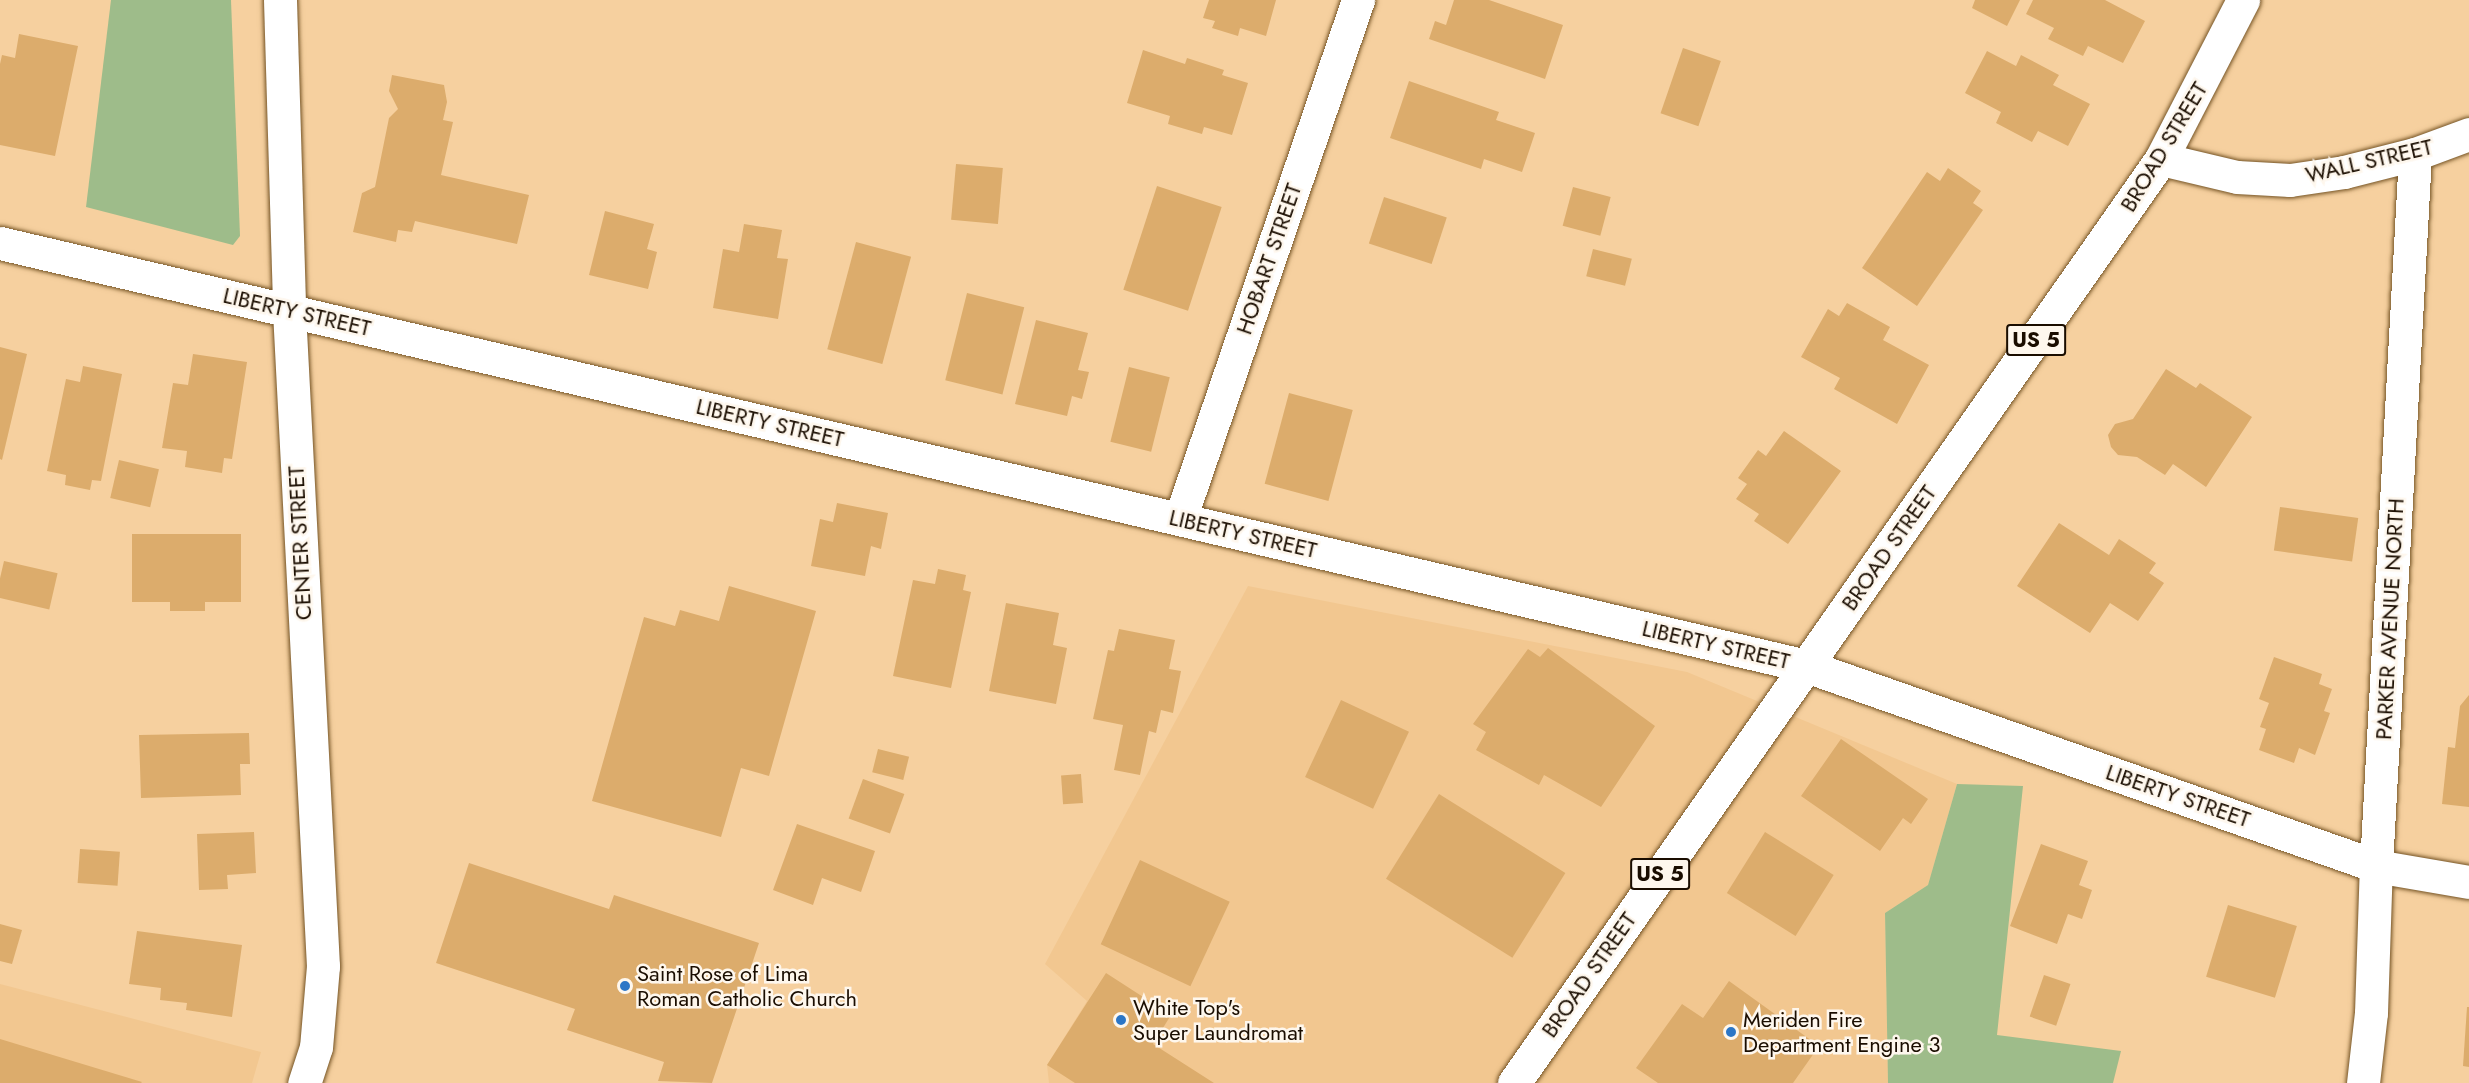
<!DOCTYPE html>
<html>
<head>
<meta charset="utf-8">
<style>
	body { margin:0 }
	#map { position:relative; width:2469px; height:1083px; overflow:hidden; background:#f6d09f; font-family:Jost,sans-serif }
	div>[style] { position:absolute }
	.built>* { inset:0; background:#f2c790 }
	.green>* { inset:0; background:#9ebc8a }
	.building>* { inset:0; background:#dcac6c; transform-origin:0 0 }
	.roads { filter:drop-shadow(0 0 2px #755425) drop-shadow(0 0 2px #755425) }
	.minor>* { height:33px; margin:-16.5px; padding:0 16.5px; transform-origin:16.5px; border-radius:16.5px; background:#fff }
	.tertiary>* { height:33px; margin:-16.5px; padding:0 16.5px; transform-origin:16.5px; border-radius:16.5px; background:#fff }
	.secondary>* { height:33px; margin:-16.5px; padding:0 16.5px; transform-origin:16.5px; border-radius:16.5px; background:#fff }
	.primary>* { height:33px; margin:-16.5px; padding:0 16.5px; transform-origin:16.5px; border-radius:16.5px; background:#fff }
	.dots>* { width:16px; height:16px; translate:-50% -50%; box-sizing:border-box; border:3px solid #fef7ed; border-radius:50% }
	span { translate:-50% -50%; white-space:nowrap; text-align:center; line-height:1.15; -webkit-text-stroke:5px #fef7ed; paint-order:stroke }
	.shield-label span { padding:2px 4px; background:#fef7ed; border:2px solid; border-radius:4px; -webkit-text-stroke-width:0 }
	.shield-label { font-size:21px; color:#1a0d00; font-weight:700 }
	.street-label { font-size:22px; color:#1a0d00 }
	.poi-label { font-size:22px; color:#1a0d00 }
	.left { translate:0 -50%; text-align:left }
</style>
</head>
<body>
<div id="map">
	<div class="built">
		<div style="clip-path:polygon(1248px 586px,1687px 672px,1957px 784px,1928px 885px,1885px 913px,1888px 1083px,1049px 1083px,1047px 1065px,1087px 1001px,1045px 964px)"></div>
		<div style="clip-path:polygon(0 984px,261px 1052px,252px 1083px,0 1083px)"></div>
	</div>
	<div class="green">
		<div style="clip-path:polygon(111px 0,231px 0,240px 236px,233px 245px,86px 207px)"></div>
		<div style="clip-path:polygon(1957px 784px,2023px 786px,1997px 1035px,2121px 1051px,2113px 1083px,1888px 1083px,1885px 913px,1928px 885px)"></div>
	</div>
	<div class="building">
		<div style="clip-path:polygon(1209px 0,1276px 0,1266px 36px,1240px 28px,1238px 36px,1212px 28px,1215px 21px,1203px 18px)"></div>
		<div style="clip-path:polygon(1454px 0,1489px 0,1563px 25px,1545px 79px,1429px 39px,1435px 21px,1446px 25px)"></div>
		<div style="clip-path:polygon(1975px 0,2020px 0,2007px 26px,1972px 8px)"></div>
		<div style="clip-path:polygon(2033px 0,2105px 0,2145px 21px,2123px 63px,2088px 46px,2083px 56px,2048px 39px,2054px 28px,2026px 14px)"></div>
		<div style="clip-path:polygon(19px 34px,78px 46px,55px 156px,0 145px,0 64px,2px 55px,15px 58px)"></div>
		<div style="left:1683px;top:48px;width:40px;height:69px;rotate:19deg"></div>
		<div style="clip-path:polygon(1143px 50px,1185px 64px,1187px 58px,1224px 70px,1222px 75px,1248px 83px,1232px 135px,1204px 127px,1202px 134px,1168px 124px,1170px 116px,1127px 103px)"></div>
		<div style="clip-path:polygon(1987px 51px,2016px 66px,2021px 55px,2059px 75px,2053px 85px,2090px 104px,2068px 146px,2038px 131px,2032px 142px,1996px 123px,2001px 112px,1965px 93px)"></div>
		<div style="clip-path:polygon(392px 75px,444px 85px,447px 102px,443px 120px,453px 122px,441px 175px,529px 195px,517px 244px,415px 221px,412px 232px,398px 230px,396px 242px,353px 232px,362px 193px,375px 187px,389px 118px,398px 109px,389px 91px)"></div>
		<div style="clip-path:polygon(1409px 81px,1499px 112px,1496px 120px,1535px 133px,1522px 172px,1484px 159px,1481px 169px,1390px 138px)"></div>
		<div style="left:956px;top:164px;width:47px;height:56px;rotate:5deg"></div>
		<div style="clip-path:polygon(1948px 168px,1981px 191px,1973px 203px,1983px 210px,1917px 306px,1862px 268px,1927px 172px,1940px 181px)"></div>
		<div style="left:1157px;top:186px;width:68px;height:109px;rotate:18deg"></div>
		<div style="left:1573px;top:187px;width:39px;height:40px;rotate:15deg"></div>
		<div style="left:1384px;top:197px;width:66px;height:49px;rotate:18deg"></div>
		<div style="clip-path:polygon(605px 211px,654px 224px,647px 249px,657px 252px,648px 289px,589px 275px)"></div>
		<div style="clip-path:polygon(744px 224px,782px 230px,777px 258px,788px 259px,778px 319px,713px 308px,723px 249px,739px 252px)"></div>
		<div style="left:856px;top:242px;width:57px;height:111px;rotate:15deg"></div>
		<div style="left:1593px;top:249px;width:40px;height:28px;rotate:14deg"></div>
		<div style="left:967px;top:293px;width:59px;height:90px;rotate:14deg"></div>
		<div style="clip-path:polygon(1847px 303px,1890px 327px,1883px 340px,1929px 365px,1897px 424px,1834px 389px,1840px 378px,1801px 357px,1828px 309px,1839px 316px)"></div>
		<div style="clip-path:polygon(1036px 320px,1088px 333px,1078px 370px,1089px 372px,1082px 399px,1072px 396px,1067px 416px,1015px 404px)"></div>
		<div style="clip-path:polygon(0 347px,27px 354px,2px 460px,0 459px)"></div>
		<div style="clip-path:polygon(193px 354px,247px 362px,232px 459px,224px 458px,222px 473px,185px 467px,187px 451px,162px 448px,173px 383px,188px 385px)"></div>
		<div style="clip-path:polygon(83px 366px,122px 374px,101px 481px,92px 480px,90px 490px,65px 485px,66px 475px,47px 471px,66px 379px,80px 382px)"></div>
		<div style="left:1129px;top:367px;width:42px;height:77px;rotate:14deg"></div>
		<div style="clip-path:polygon(2166px 369px,2196px 388px,2200px 383px,2252px 417px,2206px 487px,2173px 464px,2165px 475px,2137px 457px,2118px 455px,2111px 447px,2108px 435px,2115px 424px,2133px 419px)"></div>
		<div style="left:1289px;top:393px;width:66px;height:94px;rotate:15deg"></div>
		<div style="clip-path:polygon(1784px 431px,1841px 471px,1788px 544px,1754px 521px,1759px 514px,1736px 499px,1747px 484px,1738px 478px,1758px 450px,1766px 456px)"></div>
		<div style="left:119px;top:460px;width:41px;height:39px;rotate:13deg"></div>
		<div style="clip-path:polygon(837px 503px,888px 513px,881px 549px,871px 546px,865px 576px,811px 566px,820px 519px,833px 522px)"></div>
		<div style="left:2280px;top:507px;width:79px;height:44px;rotate:8deg"></div>
		<div style="clip-path:polygon(2059px 523px,2109px 555px,2119px 539px,2156px 563px,2149px 573px,2164px 583px,2138px 621px,2110px 603px,2090px 633px,2017px 586px)"></div>
		<div style="clip-path:polygon(132px 534px,241px 534px,241px 602px,205px 602px,205px 611px,170px 611px,170px 602px,132px 602px)"></div>
		<div style="left:4px;top:561px;width:55px;height:37px;rotate:13deg"></div>
		<div style="clip-path:polygon(938px 569px,966px 575px,963px 590px,971px 592px,951px 688px,893px 676px,913px 580px,935px 584px)"></div>
		<div style="clip-path:polygon(729px 586px,816px 611px,769px 776px,741px 768px,721px 837px,592px 801px,644px 617px,675px 626px,680px 610px,719px 621px)"></div>
		<div style="clip-path:polygon(1006px 603px,1059px 613px,1053px 645px,1067px 648px,1056px 704px,989px 691px)"></div>
		<div style="clip-path:polygon(1119px 629px,1175px 640px,1169px 669px,1181px 671px,1173px 713px,1161px 710px,1156px 733px,1149px 731px,1140px 775px,1114px 770px,1123px 725px,1093px 719px,1108px 650px,1114px 651px)"></div>
		<div style="clip-path:polygon(1548px 648px,1655px 726px,1601px 807px,1544px 775px,1539px 785px,1476px 750px,1486px 732px,1473px 724px,1528px 649px,1540px 657px)"></div>
		<div style="clip-path:polygon(2274px 657px,2322px 674px,2319px 684px,2332px 689px,2324px 711px,2330px 713px,2315px 755px,2299px 748px,2294px 763px,2259px 750px,2266px 729px,2260px 727px,2269px 703px,2259px 699px)"></div>
		<div style="clip-path:polygon(2469px 695px,2469px 807px,2442px 804px,2448px 747px,2455px 748px,2460px 706px)"></div>
		<div style="left:1341px;top:700px;width:75px;height:85px;rotate:25deg"></div>
		<div style="clip-path:polygon(249px 733px,250px 764px,240px 764px,241px 795px,141px 798px,139px 735px)"></div>
		<div style="clip-path:polygon(1841px 739px,1928px 799px,1911px 824px,1903px 818px,1880px 851px,1801px 796px)"></div>
		<div style="left:878px;top:749px;width:32px;height:24px;rotate:14deg"></div>
		<div style="left:1081px;top:774px;width:29px;height:20px;rotate:86deg"></div>
		<div style="left:863px;top:779px;width:44px;height:42px;rotate:20deg"></div>
		<div style="left:1439px;top:794px;width:149px;height:100px;rotate:32deg"></div>
		<div style="clip-path:polygon(797px 824px,875px 851px,861px 892px,822px 878px,813px 905px,773px 890px)"></div>
		<div style="clip-path:polygon(254px 832px,256px 873px,227px 875px,228px 889px,199px 890px,197px 834px)"></div>
		<div style="left:1765px;top:832px;width:81px;height:72px;rotate:32deg"></div>
		<div style="clip-path:polygon(2041px 844px,2088px 861px,2079px 885px,2092px 890px,2082px 919px,2068px 914px,2057px 944px,2010px 926px)"></div>
		<div style="left:80px;top:849px;width:40px;height:34px;rotate:4deg"></div>
		<div style="left:1140px;top:860px;width:99px;height:93px;rotate:25deg"></div>
		<div style="clip-path:polygon(469px 863px,609px 909px,614px 895px,759px 943px,712px 1083px,658px 1081px,664px 1062px,567px 1030px,575px 1009px,436px 963px)"></div>
		<div style="left:2228px;top:905px;width:72px;height:75px;rotate:17deg"></div>
		<div style="clip-path:polygon(0 924px,22px 930px,12px 964px,0 961px)"></div>
		<div style="clip-path:polygon(137px 931px,242px 945px,232px 1017px,186px 1010px,187px 1003px,160px 1000px,161px 988px,129px 984px)"></div>
		<div style="clip-path:polygon(1106px 973px,1171px 1015px,1153px 1044px,1214px 1083px,1075px 1083px,1047px 1065px)"></div>
		<div style="left:2044px;top:975px;width:28px;height:44px;rotate:19deg"></div>
		<div style="clip-path:polygon(1729px 981px,1819px 1046px,1793px 1083px,1658px 1083px,1636px 1068px,1682px 1004px,1703px 1018px)"></div>
		<div style="clip-path:polygon(2467px 1007px,2469px 1007px,2469px 1067px,2463px 1066px)"></div>
		<div style="clip-path:polygon(0 1039px,142px 1082px,141px 1083px,0 1083px)"></div>
	</div>
	<div class="roads">
		<div class="minor">
			<div style="left:1180px;top:519px;width:549px;rotate:-71.07deg"></div>
			<div style="left:2376px;top:866px;width:713px;rotate:-86.86deg"></div>
		</div>
		<div class="tertiary">
			<div style="left:2161px;top:159px;width:78px;rotate:13.3deg"></div>
			<div style="left:2237px;top:177px;width:53px;rotate:3.2deg"></div>
			<div style="left:2290px;top:180px;width:55px;rotate:-8.4deg"></div>
			<div style="left:2344px;top:172px;width:73px;rotate:-14.2deg"></div>
			<div style="left:2415px;top:154px;width:58px;rotate:-20.3deg"></div>
			<div style="left:2363px;top:1083px;width:70px;rotate:-83.5deg"></div>
			<div style="left:2371px;top:1013px;width:147px;rotate:-88.1deg"></div>
		</div>
		<div class="secondary">
			<div style="left:280px;top:0;width:311px;rotate:88.3deg"></div>
			<div style="left:289px;top:311px;width:656px;rotate:87.03deg"></div>
			<div style="left:323px;top:966px;width:81px;rotate:94.9deg"></div>
			<div style="left:316px;top:1047px;width:38px;rotate:108deg"></div>
			<div style="left:0;top:243px;width:1855px;rotate:13.18deg"></div>
			<div style="left:1806px;top:666px;width:604px;rotate:19.33deg"></div>
			<div style="left:2376px;top:866px;width:94px;rotate:9.8deg"></div>
		</div>
		<div class="primary">
			<div style="left:1514px;top:1083px;width:1128px;rotate:-55deg"></div>
			<div style="left:2161px;top:159px;width:179px;rotate:-62.7deg"></div>
		</div>
	</div>
	<div class="dots">
		<div style="left:625px;top:986px;background:#2c76c6"></div>
		<div style="left:1121px;top:1020px;background:#2c76c6"></div>
		<div style="left:1731px;top:1032px;background:#2c76c6"></div>
	</div>
	<div class="shield-label">
		<span style="left:2036px;top:340px">US 5</span>
		<span style="left:1660px;top:874px">US 5</span>
	</div>
	<div class="street-label">
		<span style="left:2164px;top:147px;rotate:-59deg">BROAD STREET</span>
		<span style="left:2369px;top:161px;rotate:-13deg">WALL STREET</span>
		<span style="left:1269px;top:259px;rotate:-71deg">HOBART STREET</span>
		<span style="left:297px;top:312px;rotate:13deg">LIBERTY STREET</span>
		<span style="left:770px;top:423px;rotate:13deg">LIBERTY STREET</span>
		<span style="left:1243px;top:534px;rotate:13deg">LIBERTY STREET</span>
		<span style="left:300px;top:543px;rotate:-93deg">CENTER STREET</span>
		<span style="left:1889px;top:548px;rotate:-55deg">BROAD STREET</span>
		<span style="left:2390px;top:619px;rotate:-87deg">PARKER AVENUE NORTH</span>
		<span style="left:1716px;top:645px;rotate:13deg">LIBERTY STREET</span>
		<span style="left:2178px;top:796px;rotate:19deg">LIBERTY STREET</span>
		<span style="left:1589px;top:975px;rotate:-55deg">BROAD STREET</span>
	</div>
	<div class="poi-label">
		<span class="left" style="left:637px;top:986px">Saint Rose of Lima<br>Roman Catholic Church</span>
		<span class="left" style="left:1133px;top:1020px">White Top's<br>Super Laundromat</span>
		<span class="left" style="left:1743px;top:1032px">Meriden Fire<br>Department Engine 3</span>
	</div>
</div>
</body>
</html>
